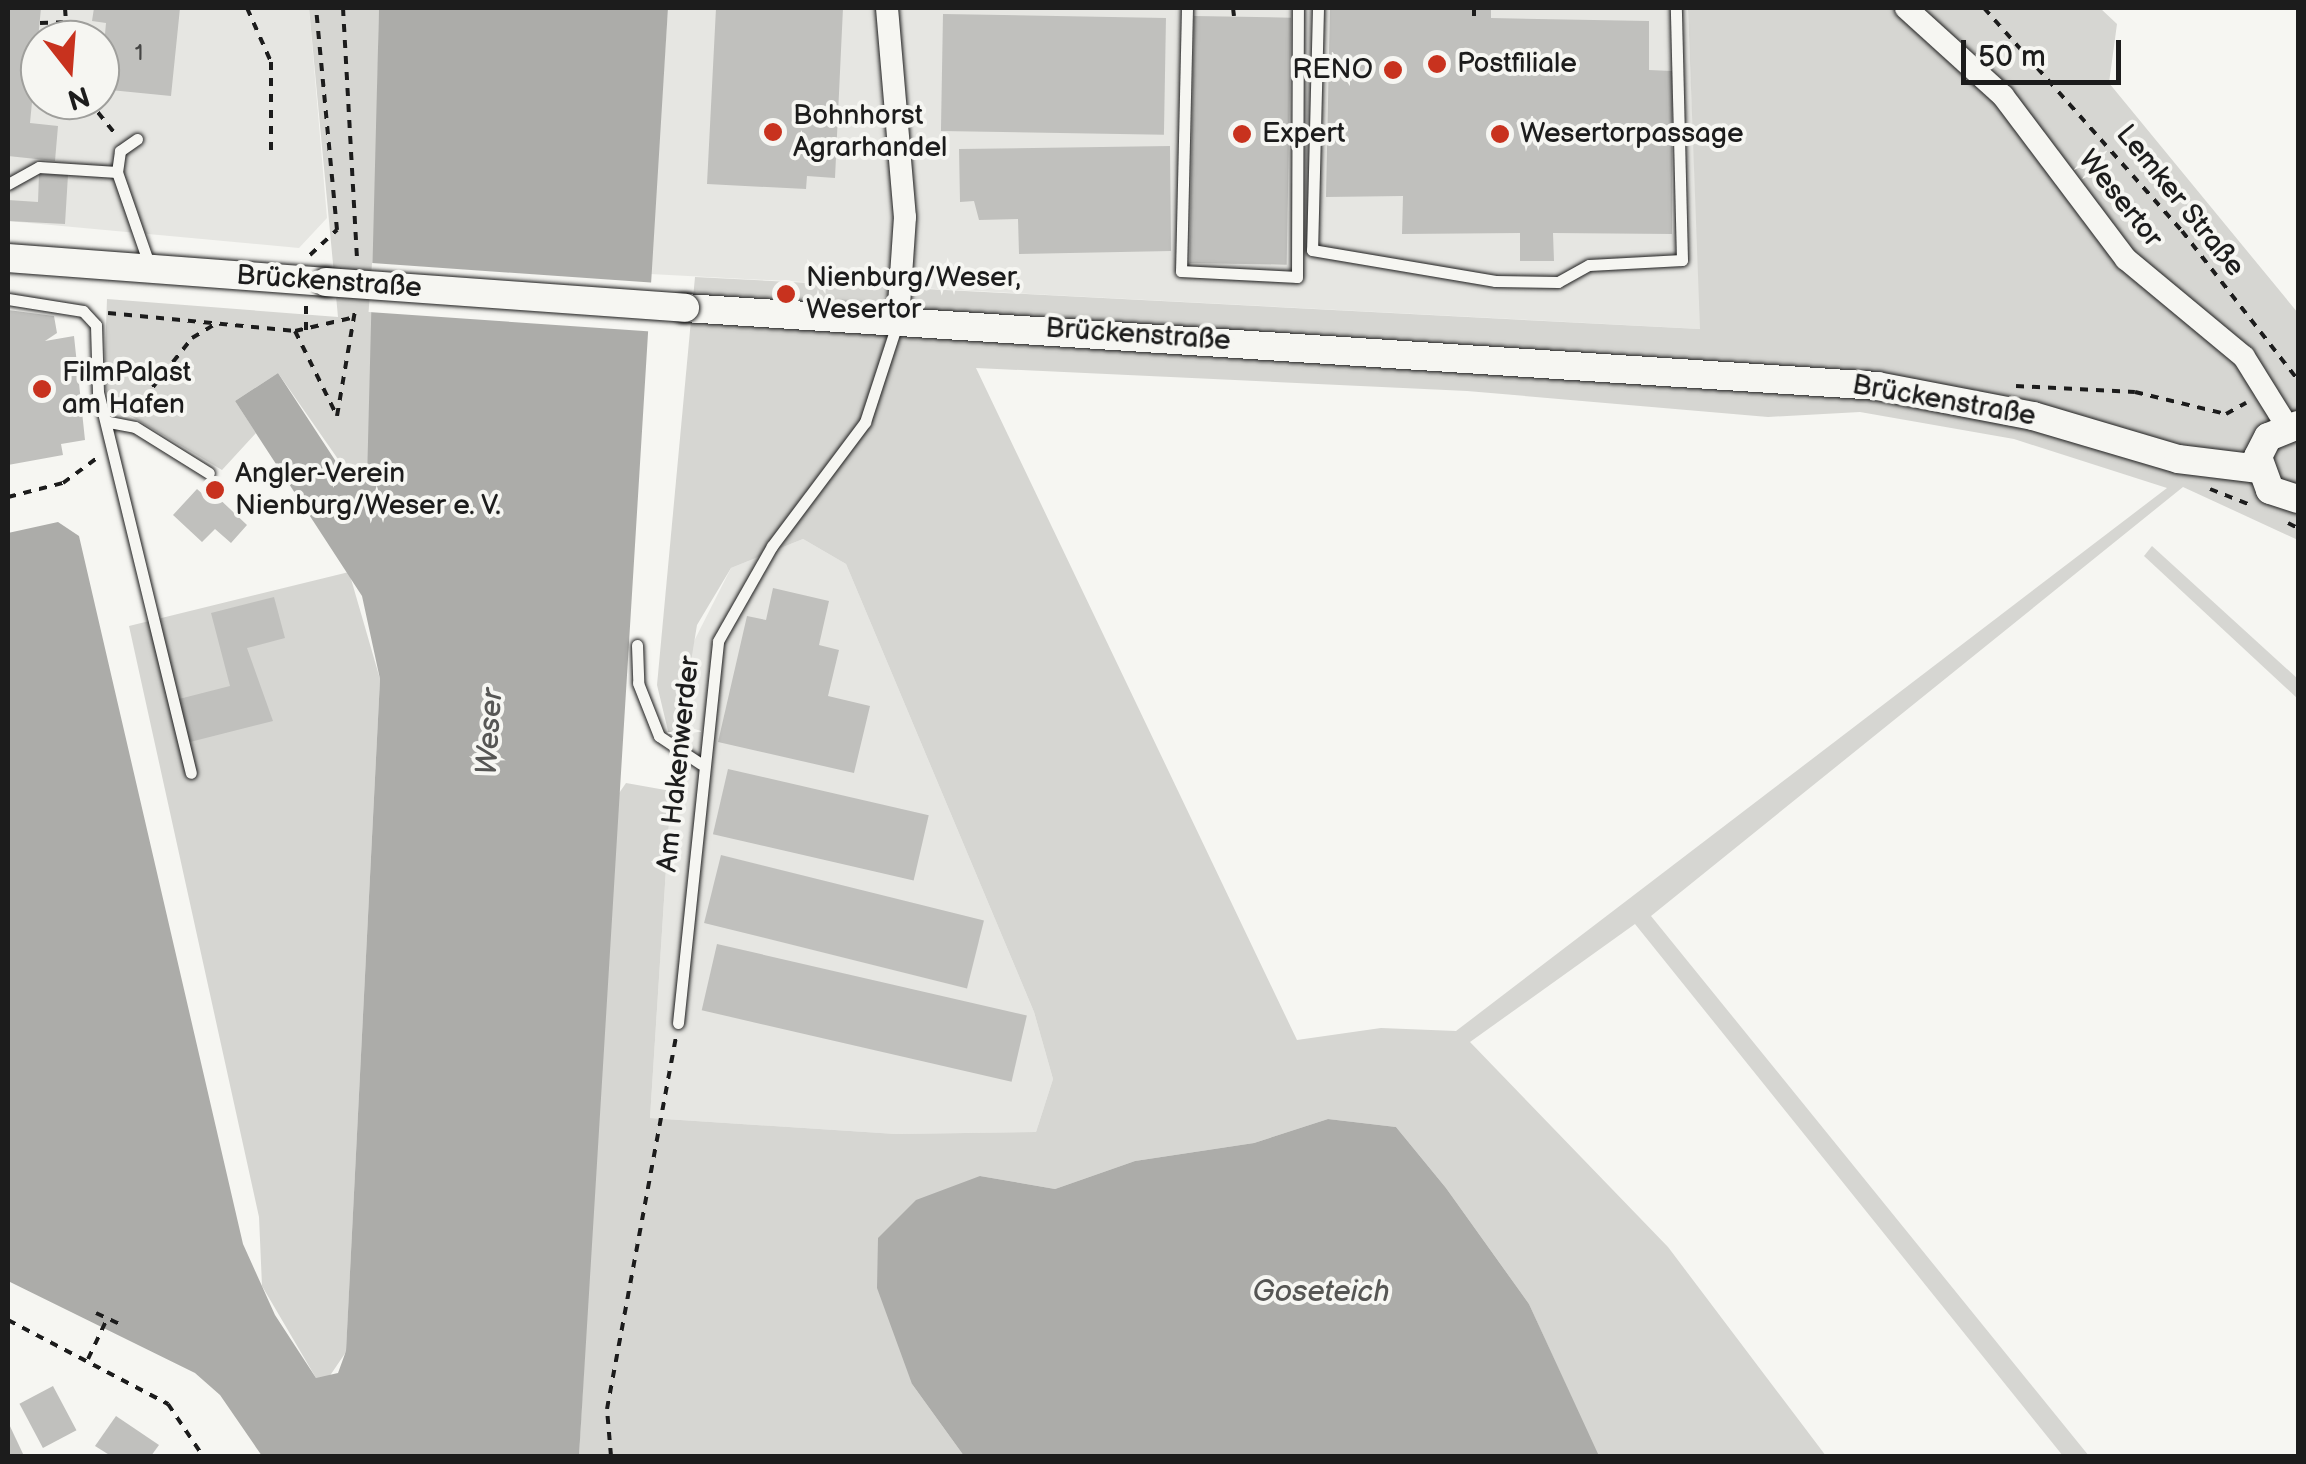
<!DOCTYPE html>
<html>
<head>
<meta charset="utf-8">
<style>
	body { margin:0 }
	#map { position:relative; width:2306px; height:1464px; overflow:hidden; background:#f6f6f2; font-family:"Balsamiq Sans",sans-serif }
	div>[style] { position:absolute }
	.built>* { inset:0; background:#e6e6e2 }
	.green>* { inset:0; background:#d6d6d2 }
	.water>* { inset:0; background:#acaca9 }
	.pier>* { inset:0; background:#f6f6f2; transform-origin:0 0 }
	.building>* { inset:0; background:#c0c0bd; transform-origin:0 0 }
	.path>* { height:4px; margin-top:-2px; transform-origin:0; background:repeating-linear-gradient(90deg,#1c1c1c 0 8px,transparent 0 16px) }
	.roads { filter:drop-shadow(0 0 2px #1c1c1c) drop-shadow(0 0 2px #1c1c1c) }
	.service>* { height:11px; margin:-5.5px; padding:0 5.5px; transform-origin:5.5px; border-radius:5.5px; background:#f6f6f2 }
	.minor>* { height:22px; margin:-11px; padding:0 11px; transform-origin:11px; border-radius:11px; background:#f6f6f2 }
	.tertiary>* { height:28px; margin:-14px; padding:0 14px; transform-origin:14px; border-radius:14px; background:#f6f6f2 }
	.bridges { filter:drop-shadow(0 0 2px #1c1c1c) drop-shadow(0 0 2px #1c1c1c) }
	.tertiary-bridge>* { height:28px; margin:-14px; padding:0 14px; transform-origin:14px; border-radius:14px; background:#f6f6f2 }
	.dots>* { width:28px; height:28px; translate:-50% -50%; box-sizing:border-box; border:5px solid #f6f6f2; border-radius:50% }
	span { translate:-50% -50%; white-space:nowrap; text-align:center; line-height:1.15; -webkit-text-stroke:8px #f6f6f2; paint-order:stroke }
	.number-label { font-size:22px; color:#454544 }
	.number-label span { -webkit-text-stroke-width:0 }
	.poi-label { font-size:28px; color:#1c1c1c }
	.left { translate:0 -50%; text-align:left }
	.right { translate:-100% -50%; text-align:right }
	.street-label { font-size:28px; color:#1c1c1c }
	.water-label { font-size:30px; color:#565654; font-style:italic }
	.frame { position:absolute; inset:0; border:10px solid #1c1c1c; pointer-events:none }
	.north { position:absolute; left:20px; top:20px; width:100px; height:100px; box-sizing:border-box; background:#f6f6f2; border:2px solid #9f9f9c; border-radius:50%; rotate:163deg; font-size:28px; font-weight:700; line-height:40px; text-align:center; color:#1c1c1c }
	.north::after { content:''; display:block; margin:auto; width:35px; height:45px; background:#c8321e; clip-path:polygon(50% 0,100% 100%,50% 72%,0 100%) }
	.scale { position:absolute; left:1961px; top:40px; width:160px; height:45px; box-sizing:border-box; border:5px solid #1c1c1c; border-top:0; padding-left:12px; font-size:30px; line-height:35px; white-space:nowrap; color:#1c1c1c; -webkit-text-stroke:8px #f6f6f2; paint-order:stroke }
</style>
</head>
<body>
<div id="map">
	<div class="built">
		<div style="clip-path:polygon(evenodd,8px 8px,309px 8px,327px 218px,299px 248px,8px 221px,8px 8px,40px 40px,100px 40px,100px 100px,40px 100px,40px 40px)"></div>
		<div style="clip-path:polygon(668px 8px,1688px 8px,1701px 329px,650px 274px)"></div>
		<div style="clip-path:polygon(803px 539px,846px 564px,1034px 1012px,1053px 1079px,1036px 1132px,896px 1134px,650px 1118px,671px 791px,689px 651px,731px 568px)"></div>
	</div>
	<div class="green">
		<div style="clip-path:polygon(309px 8px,379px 8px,371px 467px,356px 485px,278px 373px,235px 401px,256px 433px,222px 470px,109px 403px,104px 383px,107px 299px,338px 317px)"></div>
		<div style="clip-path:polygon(evenodd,1688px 8px,2100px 8px,2117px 24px,2109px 83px,2298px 313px,2298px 540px,2183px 487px,1651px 916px,2089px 1456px,2063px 1456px,1635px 924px,1470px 1042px,1668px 1247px,1826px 1456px,1598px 1456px,1529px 1304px,1446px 1188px,1396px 1127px,1328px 1119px,1254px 1143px,1135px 1161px,1055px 1189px,980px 1176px,912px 1384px,964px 1456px,579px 1456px,615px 799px,626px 783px,671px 791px,650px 1118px,896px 1134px,1036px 1132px,1053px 1079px,1034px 1012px,846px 564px,803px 539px,731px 568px,697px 625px,679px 734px,669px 735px,657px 685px,695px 277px,1700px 329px,1688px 8px,976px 368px,1467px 391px,1768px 417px,1860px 412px,2014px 439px,2167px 488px,1456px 1031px,1381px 1028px,1297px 1040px,976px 368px)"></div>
		<div style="clip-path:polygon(2152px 546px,2298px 679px,2298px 699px,2144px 556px)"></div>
		<div style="clip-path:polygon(349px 572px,380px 679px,346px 1352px,327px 1380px,316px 1378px,262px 1286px,259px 1217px,129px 626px)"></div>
	</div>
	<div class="water">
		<div style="clip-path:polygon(379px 8px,668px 8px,579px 1456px,262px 1456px,220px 1395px,195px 1373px,8px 1281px,8px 533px,58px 522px,79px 536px,243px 1244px,275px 1315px,316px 1378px,338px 1373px,346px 1351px,380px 679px,362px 596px,235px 401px,278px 373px,348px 480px,367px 481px)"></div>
		<div style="clip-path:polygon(1328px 1119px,1396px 1127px,1446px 1188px,1529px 1304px,1599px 1456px,964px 1456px,912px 1384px,877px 1288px,878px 1238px,916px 1200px,980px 1176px,1055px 1189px,1135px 1161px,1254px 1143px)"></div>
	</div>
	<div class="pier">
		<div style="left:372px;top:263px;width:283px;height:49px;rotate:4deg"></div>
	</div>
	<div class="building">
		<div style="clip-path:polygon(8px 8px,41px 8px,30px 123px,58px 126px,55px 161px,8px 156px)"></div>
		<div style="clip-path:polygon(94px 8px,180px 8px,171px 96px,100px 89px,106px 23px,92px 21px)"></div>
		<div style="clip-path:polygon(716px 8px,843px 8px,835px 178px,807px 176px,806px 189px,707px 184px)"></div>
		<div style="clip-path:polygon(1330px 8px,1491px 8px,1491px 18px,1649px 21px,1649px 70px,1672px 71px,1672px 234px,1553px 233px,1554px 261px,1520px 261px,1520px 233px,1402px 234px,1403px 196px,1326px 197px)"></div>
		<div style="left:943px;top:14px;width:223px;height:117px;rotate:1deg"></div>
		<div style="left:1194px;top:16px;width:97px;height:247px;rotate:1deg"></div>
		<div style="clip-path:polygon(1170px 146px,1171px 251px,1019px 254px,1018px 219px,979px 220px,974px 201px,960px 202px,959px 149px)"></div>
		<div style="clip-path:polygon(39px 174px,68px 175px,65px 224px,8px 221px,8px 200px,38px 202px)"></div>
		<div style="clip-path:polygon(8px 310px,54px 316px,57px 333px,45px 341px,74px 336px,85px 440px,61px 444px,63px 455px,8px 465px)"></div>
		<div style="clip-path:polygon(197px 489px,207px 498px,212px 492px,247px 525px,231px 543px,215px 529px,202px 542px,173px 515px)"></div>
		<div style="clip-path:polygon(773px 588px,829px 601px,819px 645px,839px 650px,828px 696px,870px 706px,854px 773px,718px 742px,747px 616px,766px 620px)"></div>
		<div style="clip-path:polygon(274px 597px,285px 638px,247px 648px,273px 721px,190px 742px,179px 699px,230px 686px,211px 613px)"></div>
		<div style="left:728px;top:769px;width:206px;height:67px;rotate:13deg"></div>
		<div style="left:721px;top:855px;width:271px;height:70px;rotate:14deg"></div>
		<div style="left:717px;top:944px;width:318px;height:68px;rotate:13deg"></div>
		<div style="left:53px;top:1386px;width:50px;height:38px;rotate:62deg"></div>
		<div style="clip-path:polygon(116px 1416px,159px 1445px,151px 1456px,111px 1456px,95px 1446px)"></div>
		<div style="clip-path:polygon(8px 1422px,24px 1456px,8px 1456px)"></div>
	</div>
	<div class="path">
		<div style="left:65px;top:8px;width:32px;rotate:86deg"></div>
		<div style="left:247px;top:8px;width:59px;rotate:66deg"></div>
		<div style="left:271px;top:62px;width:91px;rotate:90deg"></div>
		<div style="left:343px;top:8px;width:252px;rotate:86.8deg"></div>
		<div style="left:1233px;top:8px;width:8px;rotate:83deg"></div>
		<div style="left:1474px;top:8px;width:9px;rotate:90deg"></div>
		<div style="left:1984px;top:8px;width:298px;rotate:48.4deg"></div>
		<div style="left:2182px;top:231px;width:189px;rotate:52.1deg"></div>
		<div style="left:40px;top:23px;width:23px;rotate:-2deg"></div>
		<div style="left:88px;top:100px;width:45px;rotate:51.3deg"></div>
		<div style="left:310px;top:255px;width:37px;rotate:-43deg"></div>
		<div style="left:337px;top:230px;width:223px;rotate:-95.4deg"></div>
		<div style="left:108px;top:313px;width:188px;rotate:5.5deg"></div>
		<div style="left:295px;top:331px;width:62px;rotate:-13.1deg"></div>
		<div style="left:306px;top:330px;width:27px;rotate:-90deg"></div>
		<div style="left:295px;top:331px;width:95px;rotate:63.7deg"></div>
		<div style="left:337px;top:416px;width:107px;rotate:-80.3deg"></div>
		<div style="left:2016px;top:386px;width:119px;rotate:2.9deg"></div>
		<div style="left:2135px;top:392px;width:94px;rotate:13.6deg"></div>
		<div style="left:2226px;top:414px;width:23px;rotate:-29deg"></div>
		<div style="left:133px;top:412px;width:95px;rotate:-51.4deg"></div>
		<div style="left:192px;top:338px;width:26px;rotate:-31deg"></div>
		<div style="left:2210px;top:489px;width:46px;rotate:21.6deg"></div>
		<div style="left:8px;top:497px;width:57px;rotate:-14.3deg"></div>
		<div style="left:63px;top:483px;width:42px;rotate:-36.3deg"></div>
		<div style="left:2288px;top:523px;width:11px;rotate:27deg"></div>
		<div style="left:96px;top:1313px;width:26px;rotate:25deg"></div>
		<div style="left:8px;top:1320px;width:181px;rotate:27.7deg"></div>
		<div style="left:168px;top:1404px;width:63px;rotate:56.1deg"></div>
		<div style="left:88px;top:1359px;width:44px;rotate:-64.6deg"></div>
		<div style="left:611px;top:1456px;width:47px;rotate:-94.9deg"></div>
		<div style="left:607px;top:1409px;width:377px;rotate:-79.5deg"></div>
	</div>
	<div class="roads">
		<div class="service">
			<div style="left:1187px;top:8px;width:263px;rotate:91.3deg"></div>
			<div style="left:1181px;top:271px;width:116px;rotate:3deg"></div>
			<div style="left:1297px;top:277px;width:269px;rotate:-89.8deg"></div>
			<div style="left:1318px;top:8px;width:242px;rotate:91.4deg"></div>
			<div style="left:1312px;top:250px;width:186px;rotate:9.6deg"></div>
			<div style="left:1495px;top:281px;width:63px;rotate:0.9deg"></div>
			<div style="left:1558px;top:282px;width:35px;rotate:-29deg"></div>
			<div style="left:1589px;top:265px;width:93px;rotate:-3.1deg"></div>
			<div style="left:1682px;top:260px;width:252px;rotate:-91.4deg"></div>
			<div style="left:137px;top:139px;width:21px;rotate:145deg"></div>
			<div style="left:120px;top:151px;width:21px;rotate:98deg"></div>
			<div style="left:117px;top:172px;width:101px;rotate:70.8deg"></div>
			<div style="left:8px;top:184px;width:35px;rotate:-29deg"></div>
			<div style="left:39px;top:167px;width:78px;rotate:3.7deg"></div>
			<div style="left:8px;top:299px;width:76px;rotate:9.1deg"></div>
			<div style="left:83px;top:311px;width:19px;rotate:47deg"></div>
			<div style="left:96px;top:325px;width:67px;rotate:88.3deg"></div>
			<div style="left:98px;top:392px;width:392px;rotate:76.3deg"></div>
			<div style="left:109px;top:422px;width:26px;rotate:11deg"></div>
			<div style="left:135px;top:427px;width:87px;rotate:31.9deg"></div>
			<div style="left:637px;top:645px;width:38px;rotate:88deg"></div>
			<div style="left:638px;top:683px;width:57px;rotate:68.4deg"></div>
			<div style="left:659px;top:736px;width:50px;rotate:33.7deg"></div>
			<div style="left:678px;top:1023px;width:384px;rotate:-84deg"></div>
			<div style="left:718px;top:641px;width:109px;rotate:-60.4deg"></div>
			<div style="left:772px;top:546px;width:155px;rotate:-53.1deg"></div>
			<div style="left:865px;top:422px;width:103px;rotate:-71.9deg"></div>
		</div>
		<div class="minor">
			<div style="left:887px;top:8px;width:210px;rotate:85.1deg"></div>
			<div style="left:905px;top:217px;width:103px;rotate:93.9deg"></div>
			<div style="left:1906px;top:8px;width:131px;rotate:42.2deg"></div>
			<div style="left:2003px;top:96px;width:204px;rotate:53deg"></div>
			<div style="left:2126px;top:259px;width:153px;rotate:39.7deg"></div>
			<div style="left:2244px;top:357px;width:81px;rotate:58.1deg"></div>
		</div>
		<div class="tertiary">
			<div style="left:8px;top:258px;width:319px;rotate:4.3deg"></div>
			<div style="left:685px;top:308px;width:1195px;rotate:3.74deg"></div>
			<div style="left:1877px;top:386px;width:159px;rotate:10.9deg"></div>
			<div style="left:2033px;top:416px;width:151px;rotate:16.5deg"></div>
			<div style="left:2178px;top:459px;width:82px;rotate:7deg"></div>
			<div style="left:2298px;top:425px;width:32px;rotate:158deg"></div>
			<div style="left:2268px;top:437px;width:22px;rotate:117deg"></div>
			<div style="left:2258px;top:457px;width:35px;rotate:70deg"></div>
			<div style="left:2270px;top:490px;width:29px;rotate:18deg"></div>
		</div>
	</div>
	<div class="bridges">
		<div class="tertiary-bridge">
			<div style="left:326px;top:282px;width:360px;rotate:4.1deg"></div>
		</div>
	</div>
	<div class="dots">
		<div style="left:1437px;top:64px;background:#c8321e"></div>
		<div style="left:1393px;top:70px;background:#c8321e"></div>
		<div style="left:773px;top:132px;background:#c8321e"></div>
		<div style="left:1242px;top:134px;background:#c8321e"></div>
		<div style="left:1500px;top:134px;background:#c8321e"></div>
		<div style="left:786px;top:294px;background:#c8321e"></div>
		<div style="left:42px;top:389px;background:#c8321e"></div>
		<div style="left:215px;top:490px;background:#c8321e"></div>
	</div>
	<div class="number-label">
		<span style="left:139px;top:54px">1</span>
	</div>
	<div class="poi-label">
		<span class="left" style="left:1457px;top:64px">Postfiliale</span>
		<span class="right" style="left:1373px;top:70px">RENO</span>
		<span class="left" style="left:793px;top:132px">Bohnhorst<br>Agrarhandel</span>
		<span class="left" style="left:1262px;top:134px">Expert</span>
		<span class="left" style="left:1520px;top:134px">Wesertorpassage</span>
		<span class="left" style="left:806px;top:294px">Nienburg/Weser,<br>Wesertor</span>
		<span class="left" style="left:62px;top:389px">FilmPalast<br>am Hafen</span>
		<span class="left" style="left:235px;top:490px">Angler-Verein<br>Nienburg/Weser e. V.</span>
	</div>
	<div class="street-label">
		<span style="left:2120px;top:199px;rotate:51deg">Wesertor</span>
		<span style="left:2180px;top:201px;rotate:51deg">Lemker Straße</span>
		<span style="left:329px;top:282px;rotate:4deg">Brückenstraße</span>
		<span style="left:1138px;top:335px;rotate:4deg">Brückenstraße</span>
		<span style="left:1944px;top:401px;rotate:10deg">Brückenstraße</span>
		<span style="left:679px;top:764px;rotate:-84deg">Am Hakenwerder</span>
	</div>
	<div class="water-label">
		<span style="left:490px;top:732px;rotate:-86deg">Weser</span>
		<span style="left:1321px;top:1292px">Goseteich</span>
	</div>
	<div class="frame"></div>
	<div class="north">N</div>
	<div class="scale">50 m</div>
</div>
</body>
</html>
